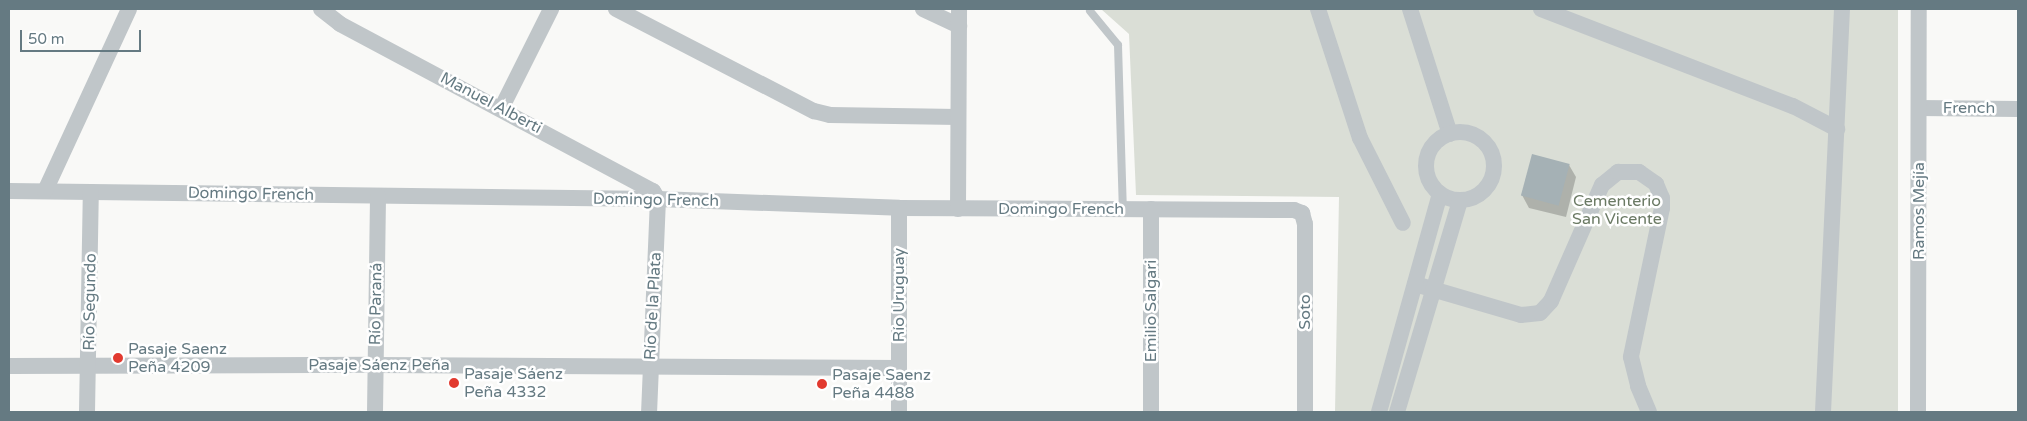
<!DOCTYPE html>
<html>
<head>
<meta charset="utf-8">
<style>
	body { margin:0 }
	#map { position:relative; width:2027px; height:421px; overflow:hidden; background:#f9f9f7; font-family:"Varela Round",sans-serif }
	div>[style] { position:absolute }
	.green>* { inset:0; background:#daded6 }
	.shadow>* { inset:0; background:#0003 }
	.building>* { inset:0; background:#a5b1b5; transform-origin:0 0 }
	.lane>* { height:8px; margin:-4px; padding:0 4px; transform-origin:4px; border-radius:4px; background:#c0c6c9 }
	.street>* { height:16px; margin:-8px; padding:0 8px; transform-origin:8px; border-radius:8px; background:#c0c6c9 }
	.street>.ring { margin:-8px; padding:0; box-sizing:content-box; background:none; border:16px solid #c0c6c9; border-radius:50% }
	.dots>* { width:14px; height:14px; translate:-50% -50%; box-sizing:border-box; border:2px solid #fff; border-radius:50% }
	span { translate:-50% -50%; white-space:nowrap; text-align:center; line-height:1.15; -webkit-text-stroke:5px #fff; paint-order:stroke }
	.street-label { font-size:16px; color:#657a82 }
	.park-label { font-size:16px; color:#6b7a64 }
	.poi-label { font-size:16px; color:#657a82 }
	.left { translate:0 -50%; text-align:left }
	.frame { position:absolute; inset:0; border:10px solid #657a82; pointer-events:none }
	.scale { position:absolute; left:20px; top:30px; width:121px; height:22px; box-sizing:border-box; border:2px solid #657a82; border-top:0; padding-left:6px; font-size:15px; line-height:18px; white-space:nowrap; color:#657a82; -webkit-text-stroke:4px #fff; paint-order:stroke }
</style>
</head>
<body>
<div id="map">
	<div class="green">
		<div style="clip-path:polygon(1101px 9px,1898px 9px,1898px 412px,1335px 412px,1339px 197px,1136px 195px,1129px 34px)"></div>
	</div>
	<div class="shadow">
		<div style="clip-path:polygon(1569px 165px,1576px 177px,1566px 217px,1529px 208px,1522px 195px)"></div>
	</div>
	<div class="building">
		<div style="left:1532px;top:154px;width:39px;height:43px;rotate:15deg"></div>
	</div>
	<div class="lane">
		<div style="left:1090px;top:11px;width:44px;rotate:50.5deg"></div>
		<div style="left:1118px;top:45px;width:164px;rotate:88.3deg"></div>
	</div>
	<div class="street">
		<div style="left:321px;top:9px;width:24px;rotate:38deg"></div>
		<div style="left:340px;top:24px;width:355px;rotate:28.1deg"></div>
		<div style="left:653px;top:191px;width:9px;rotate:58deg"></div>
		<div style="left:658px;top:199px;width:213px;rotate:92.4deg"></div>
		<div style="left:616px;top:9px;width:223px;rotate:27.3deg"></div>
		<div style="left:814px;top:111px;width:16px;rotate:14deg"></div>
		<div style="left:830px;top:115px;width:128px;rotate:0.9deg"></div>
		<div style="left:923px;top:9px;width:40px;rotate:25deg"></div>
		<div style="left:1318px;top:9px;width:136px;rotate:72deg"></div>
		<div style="left:1360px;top:138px;width:95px;rotate:63.2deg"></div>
		<div style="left:1410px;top:9px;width:131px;rotate:72.3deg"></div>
		<div style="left:1541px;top:9px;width:270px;rotate:21.1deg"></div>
		<div style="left:1793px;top:106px;width:50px;rotate:27.6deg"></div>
		<div style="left:1919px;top:108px;width:99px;rotate:0.6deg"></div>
		<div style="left:501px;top:109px;width:112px;rotate:-63.4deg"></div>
		<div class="ring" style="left:1426px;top:132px;width:52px;height:52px"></div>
		<div style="left:9px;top:191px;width:649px;rotate:0.71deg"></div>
		<div style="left:658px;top:199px;width:241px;rotate:2.1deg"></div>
		<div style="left:899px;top:208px;width:395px;rotate:0.3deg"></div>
		<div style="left:1294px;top:210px;width:9px;rotate:21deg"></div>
		<div style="left:1302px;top:213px;width:11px;rotate:75deg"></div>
		<div style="left:1305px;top:224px;width:188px;rotate:90deg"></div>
		<div style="left:45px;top:191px;width:200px;rotate:-65.2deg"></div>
		<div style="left:899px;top:208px;width:204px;rotate:90deg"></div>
		<div style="left:958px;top:209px;width:200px;rotate:-89.7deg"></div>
		<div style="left:1415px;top:284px;width:110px;rotate:16.3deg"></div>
		<div style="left:1521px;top:315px;width:19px;rotate:-6deg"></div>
		<div style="left:1540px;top:313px;width:16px;rotate:-47deg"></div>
		<div style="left:1551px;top:301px;width:127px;rotate:-66.3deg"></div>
		<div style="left:1602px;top:185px;width:21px;rotate:-39deg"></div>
		<div style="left:1618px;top:172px;width:21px"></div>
		<div style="left:1639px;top:172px;width:21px;rotate:35deg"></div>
		<div style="left:1656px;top:184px;width:15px;rotate:67deg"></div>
		<div style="left:1662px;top:198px;width:10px;rotate:90deg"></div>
		<div style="left:1662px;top:208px;width:152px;rotate:101.8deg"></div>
		<div style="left:1631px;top:357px;width:30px;rotate:76deg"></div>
		<div style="left:1638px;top:386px;width:28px;rotate:67deg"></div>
		<div style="left:9px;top:366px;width:366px;rotate:-0.2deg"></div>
		<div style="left:375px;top:365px;width:524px;rotate:0.33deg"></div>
		<div style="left:87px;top:412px;width:220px;rotate:-89deg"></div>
		<div style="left:375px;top:412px;width:216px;rotate:-89.2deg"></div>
		<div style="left:1151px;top:412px;width:203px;rotate:-90deg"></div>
		<div style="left:1379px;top:412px;width:227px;rotate:-74.4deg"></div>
		<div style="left:1397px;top:412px;width:221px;rotate:-73.4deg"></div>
		<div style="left:1823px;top:412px;width:403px;rotate:-87.3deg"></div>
		<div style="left:1918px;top:412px;width:403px;rotate:-89.9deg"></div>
	</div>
	<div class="dots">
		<div style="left:118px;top:358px;background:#e23a2f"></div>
		<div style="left:454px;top:383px;background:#e23a2f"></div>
		<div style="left:822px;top:384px;background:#e23a2f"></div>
	</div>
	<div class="street-label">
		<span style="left:491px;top:103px;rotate:28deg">Manuel Alberti</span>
		<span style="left:1969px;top:108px">French</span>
		<span style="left:251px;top:194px;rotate:1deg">Domingo French</span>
		<span style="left:656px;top:200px;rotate:1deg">Domingo French</span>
		<span style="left:1061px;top:209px">Domingo French</span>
		<span style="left:1919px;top:211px;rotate:-90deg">Ramos Mejía</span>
		<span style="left:899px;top:295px;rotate:-90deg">Río Uruguay</span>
		<span style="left:90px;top:302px;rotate:-89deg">Río Segundo</span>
		<span style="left:376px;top:304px;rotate:-89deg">Río Paraná</span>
		<span style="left:653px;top:306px;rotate:-87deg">Río de la Plata</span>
		<span style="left:1151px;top:311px;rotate:-90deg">Emilio Salgari</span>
		<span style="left:1305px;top:312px;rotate:-90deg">Soto</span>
		<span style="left:379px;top:365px">Pasaje Sáenz Peña</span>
	</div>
	<div class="park-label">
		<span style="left:1617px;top:210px">Cementerio<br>San Vicente</span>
	</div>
	<div class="poi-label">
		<span class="left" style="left:128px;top:358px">Pasaje Saenz<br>Peña 4209</span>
		<span class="left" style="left:464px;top:383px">Pasaje Sáenz<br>Peña 4332</span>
		<span class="left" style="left:832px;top:384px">Pasaje Saenz<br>Peña 4488</span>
	</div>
	<div class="frame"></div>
	<div class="scale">50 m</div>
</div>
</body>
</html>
